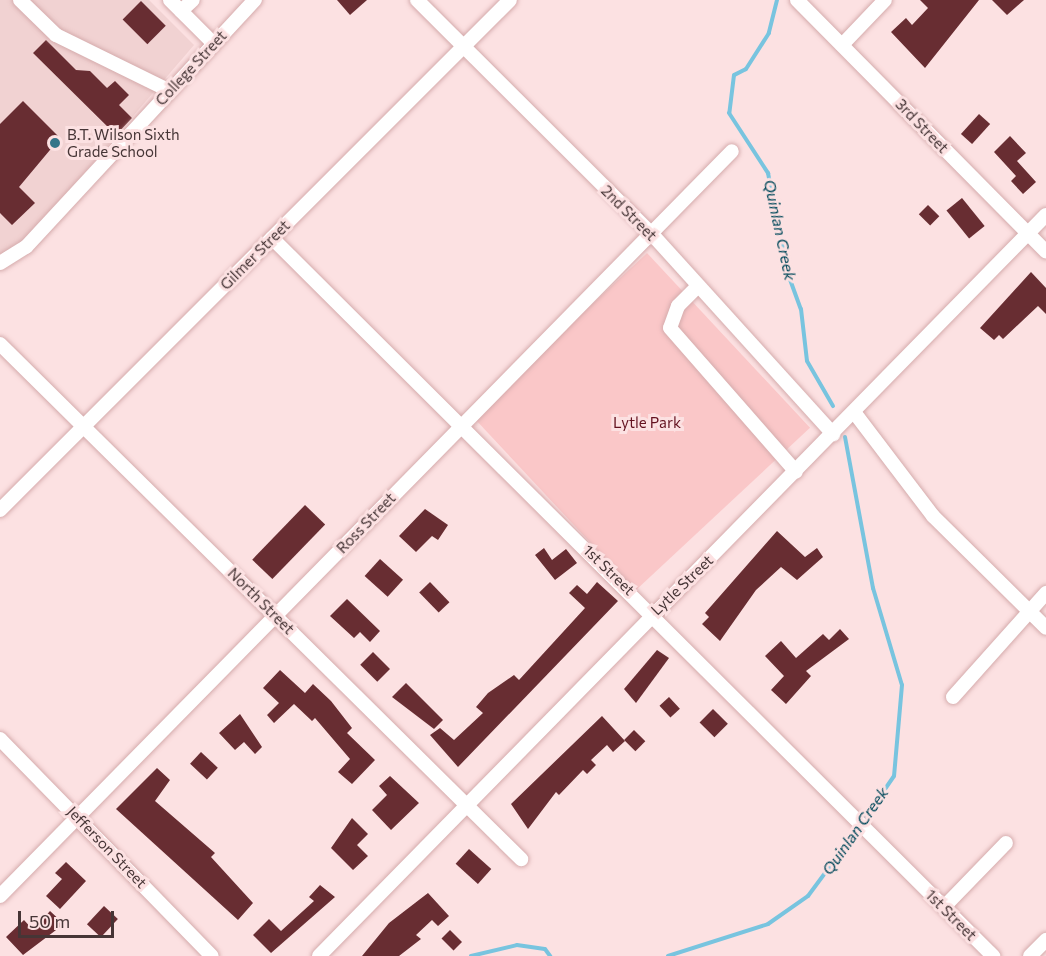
<!DOCTYPE html>
<html>
<head>
<meta charset="utf-8">
<style>
	body { margin:0 }
	#map { position:relative; width:1046px; height:956px; overflow:hidden; background:#fce1e2; font-family:Commissioner,sans-serif }
	div>[style] { position:absolute }
	.built>* { inset:0; background:#f1d2d2 }
	.green>* { inset:0; background:#fac7c8; transform-origin:0 0 }
	.stream>* { height:4px; margin:-2px; padding:0 2px; transform-origin:2px; border-radius:2px; background:#78c4df }
	.building>* { inset:0; background:#682d32; transform-origin:0 0 }
	.roads { filter:drop-shadow(0 0 2px #d5abac) drop-shadow(0 0 2px #d5abac) }
	.minor>* { height:14px; margin:-7px; padding:0 7px; transform-origin:7px; border-radius:7px; background:#fff }
	.dots>* { width:16px; height:16px; translate:-50% -50%; box-sizing:border-box; border:3px solid #fce1e2; border-radius:50% }
	span { translate:-50% -50%; white-space:nowrap; text-align:center; line-height:1.15; -webkit-text-stroke:6px #fce1e2; paint-order:stroke }
	.street-label { font-size:15px; color:#463536 }
	.poi-label { font-size:15px; color:#463536 }
	.left { translate:0 -50%; text-align:left }
	.park-label { font-size:15px; color:#63111f }
	.water-label { font-size:16px; color:#00485a; font-style:italic }
	.scale { position:absolute; left:18px; top:911px; width:96px; height:27px; box-sizing:border-box; border:3px solid #463536; border-top:0; padding-left:8px; font-size:18px; line-height:21px; white-space:nowrap; color:#463536; -webkit-text-stroke:4px #fce1e2; paint-order:stroke }
</style>
</head>
<body>
<div id="map">
	<div class="built">
		<div style="clip-path:polygon(0 0,149px 0,194px 45px,26px 241px,0 257px)"></div>
	</div>
	<div class="green">
		<div style="left:647px;top:253px;width:239px;height:239px;rotate:47deg"></div>
	</div>
	<div class="stream">
		<div style="left:777px;top:0;width:34px;rotate:104deg"></div>
		<div style="left:769px;top:33px;width:43px;rotate:122.6deg"></div>
		<div style="left:746px;top:69px;width:13px;rotate:153deg"></div>
		<div style="left:734px;top:75px;width:38px;rotate:97deg"></div>
		<div style="left:729px;top:113px;width:72px;rotate:57deg"></div>
		<div style="left:768px;top:173px;width:103px;rotate:78.8deg"></div>
		<div style="left:788px;top:274px;width:37px;rotate:70deg"></div>
		<div style="left:801px;top:309px;width:52px;rotate:83.4deg"></div>
		<div style="left:807px;top:361px;width:52px;rotate:60deg"></div>
		<div style="left:845px;top:437px;width:154px;rotate:79.5deg"></div>
		<div style="left:873px;top:588px;width:101px;rotate:73.4deg"></div>
		<div style="left:902px;top:685px;width:91px;rotate:95deg"></div>
		<div style="left:894px;top:776px;width:55px;rotate:124.6deg"></div>
		<div style="left:471px;top:956px;width:47px;rotate:-13.4deg"></div>
		<div style="left:517px;top:945px;width:28px;rotate:8deg"></div>
		<div style="left:545px;top:949px;width:9px;rotate:54deg"></div>
		<div style="left:668px;top:956px;width:105px;rotate:-17.7deg"></div>
		<div style="left:768px;top:924px;width:49px;rotate:-35deg"></div>
		<div style="left:808px;top:896px;width:86px;rotate:-53.5deg"></div>
	</div>
	<div class="building">
		<div style="clip-path:polygon(337px 0,367px 0,350px 15px)"></div>
		<div style="clip-path:polygon(920px 0,979px 0,925px 68px,891px 32px,906px 18px,912px 25px,928px 8px)"></div>
		<div style="clip-path:polygon(992px 0,1024px 0,1007px 15px)"></div>
		<div style="left:141px;top:1px;width:35px;height:26px;rotate:45deg"></div>
		<div style="clip-path:polygon(46px 40px,76px 70px,90px 71px,107px 88px,115px 81px,129px 95px,119px 105px,132px 118px,116px 135px,33px 53px)"></div>
		<div style="clip-path:polygon(23px 101px,60px 138px,19px 187px,35px 203px,12px 225px,0 213px,0 124px)"></div>
		<div style="left:979px;top:114px;width:15px;height:27px;rotate:42deg"></div>
		<div style="clip-path:polygon(1010px 136px,1026px 153px,1017px 161px,1036px 182px,1023px 194px,1011px 181px,1016px 176px,994px 152px)"></div>
		<div style="left:962px;top:198px;width:36px;height:20px;rotate:51deg"></div>
		<div style="left:928px;top:205px;width:16px;height:13px;rotate:45deg"></div>
		<div style="clip-path:polygon(1031px 272px,1046px 288px,1046px 314px,1038px 306px,1003px 339px,999px 335px,994px 340px,980px 328px)"></div>
		<div style="left:305px;top:505px;width:28px;height:76px;rotate:44deg"></div>
		<div style="clip-path:polygon(425px 509px,448px 525px,438px 540px,432px 536px,416px 552px,399px 536px)"></div>
		<div style="clip-path:polygon(777px 531px,805px 557px,817px 548px,823px 557px,797px 580px,781px 567px,756px 590px,720px 641px,702px 624px,709px 617px,705px 613px)"></div>
		<div style="clip-path:polygon(544px 548px,552px 560px,566px 549px,577px 563px,555px 580px,535px 555px)"></div>
		<div style="left:380px;top:559px;width:31px;height:23px;rotate:42deg"></div>
		<div style="left:430px;top:582px;width:28px;height:15px;rotate:46deg"></div>
		<div style="clip-path:polygon(597px 582px,618px 601px,458px 767px,430px 735px,440px 728px,454px 740px,483px 713px,476px 707px,488px 693px,514px 675px,519px 680px,585px 608px,569px 593px,577px 585px,587px 594px)"></div>
		<div style="clip-path:polygon(347px 599px,380px 631px,370px 642px,360px 632px,354px 638px,330px 616px)"></div>
		<div style="clip-path:polygon(840px 629px,849px 639px,806px 671px,811px 676px,786px 704px,771px 690px,784px 676px,765px 656px,781px 641px,796px 658px,823px 634px,829px 640px)"></div>
		<div style="clip-path:polygon(657px 650px,669px 658px,636px 703px,624px 689px)"></div>
		<div style="left:373px;top:652px;width:24px;height:18px;rotate:45deg"></div>
		<div style="clip-path:polygon(280px 670px,305px 693px,313px 684px,331px 701px,352px 728px,347px 733px,375px 760px,352px 784px,338px 772px,350px 759px,315px 718px,312px 721px,294px 704px,274px 723px,267px 715px,279px 703px,263px 688px)"></div>
		<div style="clip-path:polygon(406px 683px,443px 720px,434px 729px,392px 697px)"></div>
		<div style="left:669px;top:697px;width:16px;height:13px;rotate:47deg"></div>
		<div style="left:713px;top:709px;width:21px;height:19px;rotate:45deg"></div>
		<div style="clip-path:polygon(240px 714px,262px 747px,255px 754px,244px 742px,235px 750px,219px 733px)"></div>
		<div style="clip-path:polygon(602px 716px,625px 741px,613px 752px,607px 745px,591px 760px,596px 765px,587px 774px,583px 770px,559px 795px,556px 792px,528px 829px,511px 804px)"></div>
		<div style="left:634px;top:730px;width:16px;height:14px;rotate:45deg"></div>
		<div style="left:201px;top:752px;width:23px;height:16px;rotate:43deg"></div>
		<div style="clip-path:polygon(157px 768px,170px 780px,155px 801px,215px 853px,211px 857px,253px 903px,238px 920px,116px 809px)"></div>
		<div style="clip-path:polygon(390px 776px,419px 803px,391px 830px,372px 810px,387px 795px,379px 786px)"></div>
		<div style="clip-path:polygon(352px 818px,368px 834px,357px 845px,368px 856px,353px 870px,331px 848px)"></div>
		<div style="left:469px;top:849px;width:30px;height:20px;rotate:42deg"></div>
		<div style="clip-path:polygon(66px 862px,86px 881px,60px 909px,46px 896px,62px 879px,55px 873px)"></div>
		<div style="clip-path:polygon(320px 885px,335px 897px,271px 953px,253px 935px,269px 919px,281px 931px,314px 901px,309px 897px)"></div>
		<div style="clip-path:polygon(428px 893px,449px 916px,438px 926px,432px 920px,416px 935px,421px 939px,399px 956px,362px 956px,389px 923px)"></div>
		<div style="left:104px;top:906px;width:19px;height:25px;rotate:43deg"></div>
		<div style="clip-path:polygon(50px 911px,64px 924px,23px 955px,6px 937px,24px 920px,33px 930px)"></div>
		<div style="left:450px;top:930px;width:17px;height:12px;rotate:45deg"></div>
	</div>
	<div class="roads">
		<div class="minor">
			<div style="left:20px;top:0;width:50px;rotate:44.2deg"></div>
			<div style="left:56px;top:35px;width:127px;rotate:26.2deg"></div>
			<div style="left:170px;top:0;width:61px;rotate:45deg"></div>
			<div style="left:417px;top:0;width:329px;rotate:44.9deg"></div>
			<div style="left:650px;top:232px;width:273px;rotate:47.8deg"></div>
			<div style="left:797px;top:0;width:354px;rotate:45.3deg"></div>
			<div style="left:181px;top:11px;width:16px;rotate:-43deg"></div>
			<div style="left:842px;top:45px;width:62px;rotate:-46.3deg"></div>
			<div style="left:272px;top:238px;width:1018px;rotate:44.88deg"></div>
			<div style="left:0;top:263px;width:31px;rotate:-32deg"></div>
			<div style="left:26px;top:247px;width:337px;rotate:-47.2deg"></div>
			<div style="left:698px;top:286px;width:28px;rotate:135deg"></div>
			<div style="left:678px;top:306px;width:23px;rotate:110deg"></div>
			<div style="left:670px;top:328px;width:191px;rotate:48.8deg"></div>
			<div style="left:0;top:344px;width:733px;rotate:44.67deg"></div>
			<div style="left:854px;top:412px;width:131px;rotate:52.8deg"></div>
			<div style="left:933px;top:516px;width:159px;rotate:44.7deg"></div>
			<div style="left:0;top:510px;width:721px;rotate:-45deg"></div>
			<div style="left:953px;top:697px;width:140px;rotate:-48.2deg"></div>
			<div style="left:0;top:739px;width:303px;rotate:45.7deg"></div>
			<div style="left:0;top:896px;width:1044px;rotate:-45.5deg"></div>
			<div style="left:944px;top:907px;width:89px;rotate:-45.9deg"></div>
			<div style="left:319px;top:956px;width:1038px;rotate:-45.55deg"></div>
			<div style="left:1030px;top:956px;width:23px;rotate:-45deg"></div>
		</div>
	</div>
	<div class="dots">
		<div style="left:55px;top:143px;background:#357589"></div>
	</div>
	<div class="street-label">
		<span style="left:191px;top:68px;rotate:-47deg">College Street</span>
		<span style="left:922px;top:126px;rotate:46deg">3rd Street</span>
		<span style="left:629px;top:213px;rotate:45deg">2nd Street</span>
		<span style="left:255px;top:255px;rotate:-45deg">Gilmer Street</span>
		<span style="left:366px;top:523px;rotate:-46deg">Ross Street</span>
		<span style="left:609px;top:570px;rotate:44deg">1st Street</span>
		<span style="left:682px;top:585px;rotate:-44deg">Lytle Street</span>
		<span style="left:261px;top:601px;rotate:45deg">North Street</span>
		<span style="left:107px;top:847px;rotate:46deg">Jefferson Street</span>
		<span style="left:951px;top:915px;rotate:45deg">1st Street</span>
	</div>
	<div class="poi-label">
		<span class="left" style="left:67px;top:143px">B.T. Wilson Sixth<br>Grade School</span>
	</div>
	<div class="park-label">
		<span style="left:647px;top:423px">Lytle Park</span>
	</div>
	<div class="water-label">
		<span style="left:780px;top:230px;rotate:78deg">Quinlan Creek</span>
		<span style="left:855px;top:831px;rotate:-55deg">Quinlan Creek</span>
	</div>
	<div class="scale">50 m</div>
</div>
</body>
</html>
